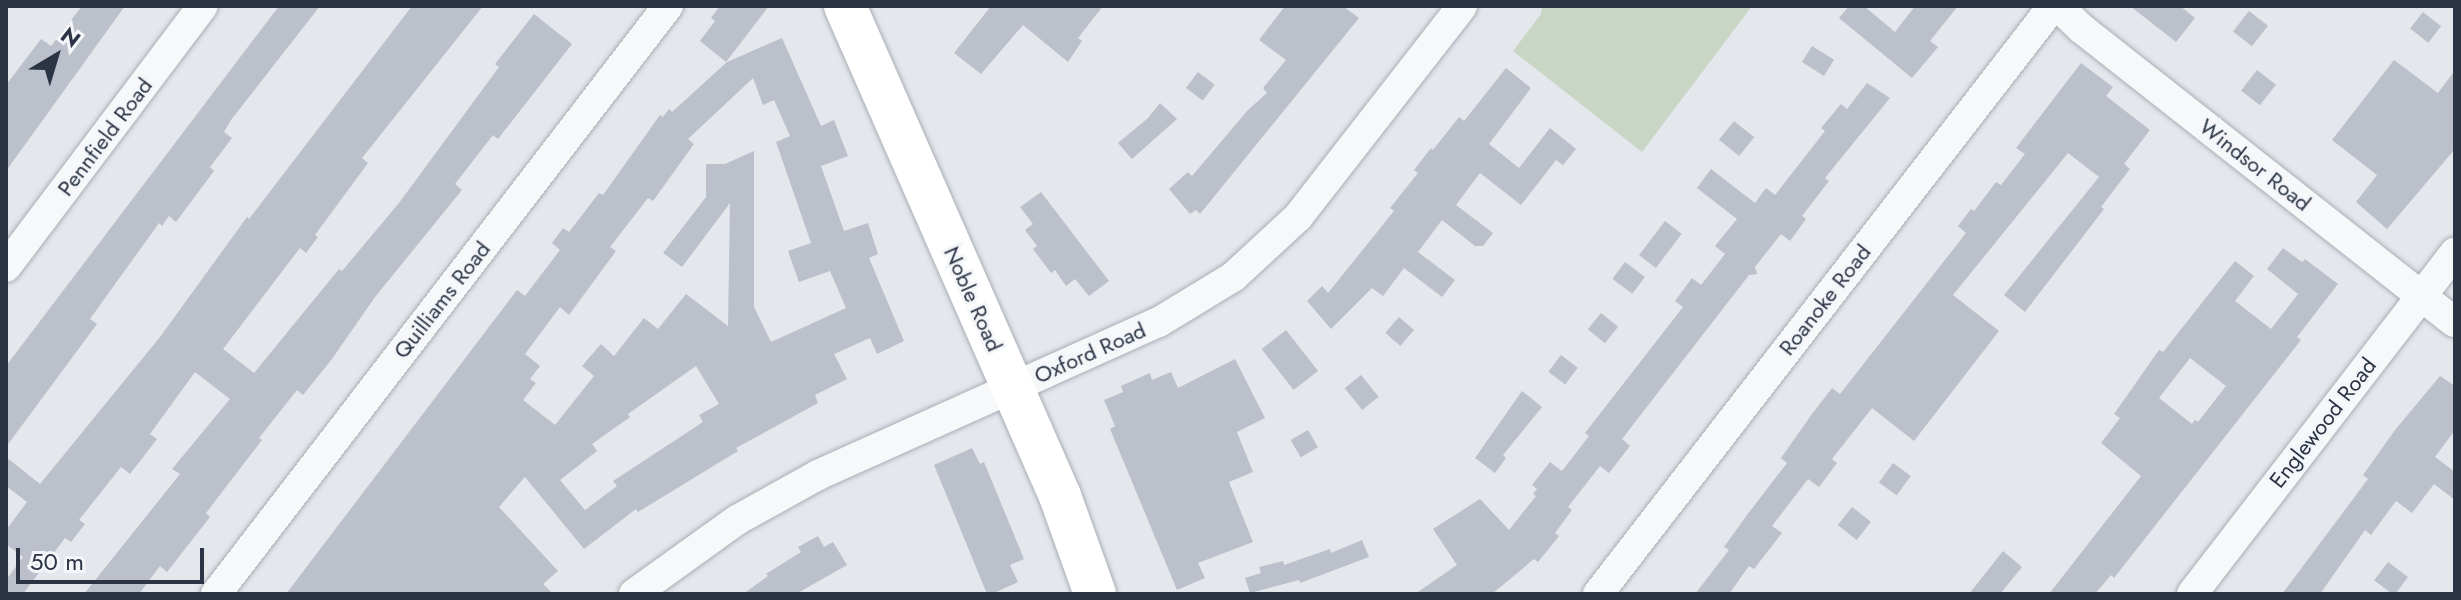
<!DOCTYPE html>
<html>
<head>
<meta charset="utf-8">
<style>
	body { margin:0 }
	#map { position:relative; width:2461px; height:600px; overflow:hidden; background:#e4e7ec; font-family:Jost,sans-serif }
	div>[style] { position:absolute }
	.green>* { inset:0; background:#c9d6c5 }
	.building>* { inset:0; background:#bbc0ca; transform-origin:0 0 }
	.roads { filter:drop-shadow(0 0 2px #a9aeb7) drop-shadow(0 0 2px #a9aeb7) }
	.minor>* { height:30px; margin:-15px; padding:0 15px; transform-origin:15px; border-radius:15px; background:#f7f8fa }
	.secondary>* { height:42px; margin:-21px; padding:0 21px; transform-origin:21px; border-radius:21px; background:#fff }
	span { translate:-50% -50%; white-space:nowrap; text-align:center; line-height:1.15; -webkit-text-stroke:6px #f4f6f9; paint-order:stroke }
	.street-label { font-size:22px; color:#2b3445 }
	.frame { position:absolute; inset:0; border:8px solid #2b3445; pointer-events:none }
	.north { position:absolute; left:16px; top:16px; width:80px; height:80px; -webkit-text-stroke:6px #f4f6f9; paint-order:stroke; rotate:38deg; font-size:22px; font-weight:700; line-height:32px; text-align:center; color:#2b3445 }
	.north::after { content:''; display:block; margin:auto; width:28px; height:36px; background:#2b3445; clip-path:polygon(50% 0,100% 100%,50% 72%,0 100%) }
	.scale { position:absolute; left:16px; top:548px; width:188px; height:36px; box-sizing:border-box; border:4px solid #2b3445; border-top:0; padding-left:10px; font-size:24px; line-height:28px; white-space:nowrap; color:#2b3445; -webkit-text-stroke:6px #f4f6f9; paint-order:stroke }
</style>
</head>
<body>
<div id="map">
	<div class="green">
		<div style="clip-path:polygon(1542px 6px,1752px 6px,1642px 152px,1513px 51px,1541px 14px)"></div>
	</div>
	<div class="building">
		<div style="clip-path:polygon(82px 6px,125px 6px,6px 171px,6px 85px,41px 39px,51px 46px)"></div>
		<div style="clip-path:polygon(279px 6px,320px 6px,231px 120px,224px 132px,232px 138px,210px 167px,214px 171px,176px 222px,169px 216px,162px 226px,159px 223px,90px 319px,97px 324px,6px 447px,6px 366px)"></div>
		<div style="clip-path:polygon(412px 6px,483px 6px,362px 158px,368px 163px,315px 235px,318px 237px,306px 253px,300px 248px,223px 349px,254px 373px,339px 269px,342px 271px,399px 203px,499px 67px,495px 64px,534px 14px,572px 44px,498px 139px,493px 135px,455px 184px,462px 190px,375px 297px,332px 359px,303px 395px,297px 390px,259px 438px,262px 440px,206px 513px,210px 517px,167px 572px,160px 566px,139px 594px,84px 594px,180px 474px,172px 469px,230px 399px,195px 372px,150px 434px,157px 439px,130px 474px,121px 467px,79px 520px,85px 524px,71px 542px,65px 538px,23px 594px,6px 594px,6px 580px,23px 557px,6px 544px,6px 530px,27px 502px,6px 486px,6px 457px,40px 484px,160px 337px,247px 217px,249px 219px)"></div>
		<div style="clip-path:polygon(720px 6px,769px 6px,726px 62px,700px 41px,715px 21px,711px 18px)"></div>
		<div style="clip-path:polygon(991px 6px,1103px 6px,1078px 38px,1082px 41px,1068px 62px,1023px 25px,981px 74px,954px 53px)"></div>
		<div style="clip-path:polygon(1285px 6px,1343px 6px,1359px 18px,1200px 214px,1196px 210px,1190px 214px,1169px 189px,1188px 172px,1192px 176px,1248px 110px,1267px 93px,1263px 88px,1286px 60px,1259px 40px)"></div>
		<div style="clip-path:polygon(1849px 6px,1864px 6px,1895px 32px,1915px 6px,1958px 6px,1930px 41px,1938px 47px,1912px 78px,1839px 18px)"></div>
		<div style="clip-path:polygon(2130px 6px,2180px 6px,2195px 18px,2176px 42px)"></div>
		<div style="left:2249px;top:11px;width:24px;height:26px;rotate:38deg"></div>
		<div style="left:2423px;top:12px;width:23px;height:21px;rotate:38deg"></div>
		<div style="clip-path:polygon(evenodd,782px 38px,821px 126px,834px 120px,848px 156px,821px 166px,844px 231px,868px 223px,878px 254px,869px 258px,904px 341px,877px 354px,870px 338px,834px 354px,847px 379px,815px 395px,818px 403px,736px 448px,738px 451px,638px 512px,636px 509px,584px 549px,525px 477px,499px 507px,558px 571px,543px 584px,553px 594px,286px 594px,517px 290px,525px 296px,560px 250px,552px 243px,563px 228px,569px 232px,599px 193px,603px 195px,660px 115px,663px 117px,669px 109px,672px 112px,727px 62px,782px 38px,753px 78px,763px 105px,774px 100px,790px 136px,776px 142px,811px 243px,788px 251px,799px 282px,830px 271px,846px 308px,771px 342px,754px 307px,754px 151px,725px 164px,706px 164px,706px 197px,663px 253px,682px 267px,730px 203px,728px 326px,686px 294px,658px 329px,644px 318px,614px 356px,601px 344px,582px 366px,594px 376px,555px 425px,523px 400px,536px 383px,530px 379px,540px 366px,525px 354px,560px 307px,569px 315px,616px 251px,610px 247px,648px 198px,653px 201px,694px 144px,688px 139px,753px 78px,782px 38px,696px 366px,719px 404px,699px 415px,703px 422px,613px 481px,617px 486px,585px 510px,560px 480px,597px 451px,592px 444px,630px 417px,628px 414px,696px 366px)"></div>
		<div style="left:1812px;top:46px;width:26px;height:19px;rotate:32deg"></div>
		<div style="clip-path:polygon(2394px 60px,2438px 93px,2455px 70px,2455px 149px,2387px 229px,2356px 202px,2377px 175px,2332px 140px)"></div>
		<div style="clip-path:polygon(2081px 63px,2113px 87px,2106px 96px,2150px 130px,2124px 164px,2130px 169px,2101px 207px,2104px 209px,2025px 312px,2004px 295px,2099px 177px,2068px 153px,1953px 295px,1999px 331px,1914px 441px,1872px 408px,1832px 459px,1837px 463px,1819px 487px,1808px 479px,1772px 526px,1782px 533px,1754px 569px,1749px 566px,1729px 594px,1695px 594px,1729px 550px,1724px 547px,1747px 515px,1787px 463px,1781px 458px,1812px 414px,1832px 388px,1840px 394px,1966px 233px,1958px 226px,1971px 209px,1974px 211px,1996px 182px,2001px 185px,2025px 154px,2016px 148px)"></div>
		<div style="clip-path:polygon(1506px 68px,1531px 88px,1489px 144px,1519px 168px,1550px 128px,1576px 149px,1563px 165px,1556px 160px,1521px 205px,1480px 173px,1456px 205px,1493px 233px,1483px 246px,1475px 246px,1442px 220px,1418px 252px,1455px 280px,1442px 297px,1404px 268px,1383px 296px,1372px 288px,1331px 329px,1307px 301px,1322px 286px,1328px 293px,1394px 211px,1390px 208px,1418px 173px,1414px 170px,1431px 148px,1433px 150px,1459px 117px,1464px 121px)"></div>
		<div style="left:2257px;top:70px;width:24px;height:26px;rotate:38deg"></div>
		<div style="left:1198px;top:72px;width:21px;height:20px;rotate:37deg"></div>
		<div style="clip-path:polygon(1867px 83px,1890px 98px,1825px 178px,1829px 181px,1802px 216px,1806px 219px,1790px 241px,1781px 234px,1755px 267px,1757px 274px,1749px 275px,1622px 439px,1630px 446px,1609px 473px,1600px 466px,1568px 507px,1572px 510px,1555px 533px,1559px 536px,1538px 562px,1534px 559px,1492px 594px,1415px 594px,1457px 565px,1433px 529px,1480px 499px,1509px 530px,1536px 496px,1533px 494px,1537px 489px,1532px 485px,1550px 462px,1562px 471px,1589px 436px,1585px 433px,1683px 307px,1675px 301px,1692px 278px,1701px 285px,1725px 254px,1715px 246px,1737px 219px,1697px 188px,1711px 169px,1755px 203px,1766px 188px,1775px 195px,1825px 131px,1821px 128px,1841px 104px,1847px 109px)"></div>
		<div style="clip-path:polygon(1160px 103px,1177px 119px,1132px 159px,1118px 143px,1148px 118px)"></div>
		<div style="left:1734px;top:121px;width:26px;height:24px;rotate:39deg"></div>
		<div style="clip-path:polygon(1041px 192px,1109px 281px,1089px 296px,1075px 279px,1066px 286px,1055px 270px,1051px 273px,1033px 249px,1037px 246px,1025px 230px,1033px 224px,1020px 207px)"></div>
		<div style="left:1665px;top:221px;width:21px;height:43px;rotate:37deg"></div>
		<div style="clip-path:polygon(evenodd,2283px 248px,2302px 262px,2305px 259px,2338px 284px,2297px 337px,2301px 340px,2114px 578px,2111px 575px,2095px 594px,2049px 594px,2141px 476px,2101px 443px,2120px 418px,2114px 414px,2159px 350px,2163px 352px,2235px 261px,2254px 276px,2235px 301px,2271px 329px,2298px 294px,2267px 269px,2283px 248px,2190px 358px,2226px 386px,2198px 422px,2195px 420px,2192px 424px,2159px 398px,2190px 358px)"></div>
		<div style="left:1625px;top:262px;width:25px;height:21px;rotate:37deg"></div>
		<div style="left:1601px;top:313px;width:22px;height:21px;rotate:39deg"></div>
		<div style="left:1399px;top:317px;width:20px;height:21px;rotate:41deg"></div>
		<div style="left:1286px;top:330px;width:52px;height:31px;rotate:52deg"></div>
		<div style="left:1561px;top:355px;width:21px;height:21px;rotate:37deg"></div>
		<div style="clip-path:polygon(1235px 359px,1265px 418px,1237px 432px,1253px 472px,1229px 482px,1253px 542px,1198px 563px,1205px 578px,1177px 590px,1110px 429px,1115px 426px,1104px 400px,1123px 392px,1121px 386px,1150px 373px,1152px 380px,1171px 372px,1178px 388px)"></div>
		<div style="left:1361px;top:375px;width:28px;height:21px;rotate:51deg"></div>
		<div style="clip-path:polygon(2440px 376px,2455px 386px,2455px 430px,2435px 457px,2455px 472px,2455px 500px,2434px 484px,2412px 513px,2396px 501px,2371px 535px,2365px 530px,2320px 594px,2282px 594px,2368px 479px,2363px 475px,2395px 430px)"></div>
		<div style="clip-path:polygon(1522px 391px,1542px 407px,1503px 455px,1506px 458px,1495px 473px,1475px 458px)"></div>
		<div style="left:1308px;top:430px;width:20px;height:20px;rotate:60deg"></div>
		<div style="clip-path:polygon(972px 448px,980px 464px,984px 462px,1024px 559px,1010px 565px,1018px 582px,992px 594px,987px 594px,934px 465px)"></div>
		<div style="left:1893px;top:463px;width:22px;height:24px;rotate:36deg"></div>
		<div style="left:1852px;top:507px;width:24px;height:23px;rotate:38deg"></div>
		<div style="clip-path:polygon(818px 536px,824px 547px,833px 542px,847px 565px,796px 594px,743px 594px,768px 576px,766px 574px,801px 552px,798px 547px)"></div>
		<div style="clip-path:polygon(1362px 540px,1369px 557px,1300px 583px,1299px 580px,1250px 593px,1245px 578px,1261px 573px,1259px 567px,1283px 561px,1284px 565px,1330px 549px,1331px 553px)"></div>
		<div style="clip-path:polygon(2003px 551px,2022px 567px,2000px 594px,1969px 594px)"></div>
		<div style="left:2388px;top:562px;width:25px;height:23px;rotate:37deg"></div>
	</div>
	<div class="roads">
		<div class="minor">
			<div style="left:2058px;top:6px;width:33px;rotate:44deg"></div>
			<div style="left:2082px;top:29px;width:474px;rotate:38.2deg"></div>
			<div style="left:6px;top:267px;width:327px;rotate:-53deg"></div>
			<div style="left:216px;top:594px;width:742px;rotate:-52.45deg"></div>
			<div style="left:634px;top:594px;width:127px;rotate:-35.7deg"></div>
			<div style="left:737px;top:520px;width:93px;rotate:-29.1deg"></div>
			<div style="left:818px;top:475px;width:374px;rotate:-24.2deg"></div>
			<div style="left:1159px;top:322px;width:87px;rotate:-31.3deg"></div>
			<div style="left:1233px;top:277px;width:88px;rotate:-42.7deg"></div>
			<div style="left:1298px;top:217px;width:267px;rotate:-52.1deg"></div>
			<div style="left:1598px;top:594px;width:743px;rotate:-52.27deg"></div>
			<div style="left:2192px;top:594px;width:431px;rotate:-52.4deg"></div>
		</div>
		<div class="secondary">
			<div style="left:845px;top:6px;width:535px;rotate:66.31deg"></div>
			<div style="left:1060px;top:496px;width:104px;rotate:70.3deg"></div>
		</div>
	</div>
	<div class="street-label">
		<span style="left:105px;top:137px;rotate:-53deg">Pennfield Road</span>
		<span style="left:2255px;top:165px;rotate:38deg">Windsor Road</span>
		<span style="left:973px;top:299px;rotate:66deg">Noble Road</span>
		<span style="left:442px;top:300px;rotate:-52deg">Quilliams Road</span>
		<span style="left:1825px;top:300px;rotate:-52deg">Roanoke Road</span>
		<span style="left:1090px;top:353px;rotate:-24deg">Oxford Road</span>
		<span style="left:2323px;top:423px;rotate:-52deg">Englewood Road</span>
	</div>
	<div class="frame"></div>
	<div class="north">N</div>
	<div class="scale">50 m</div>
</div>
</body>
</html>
